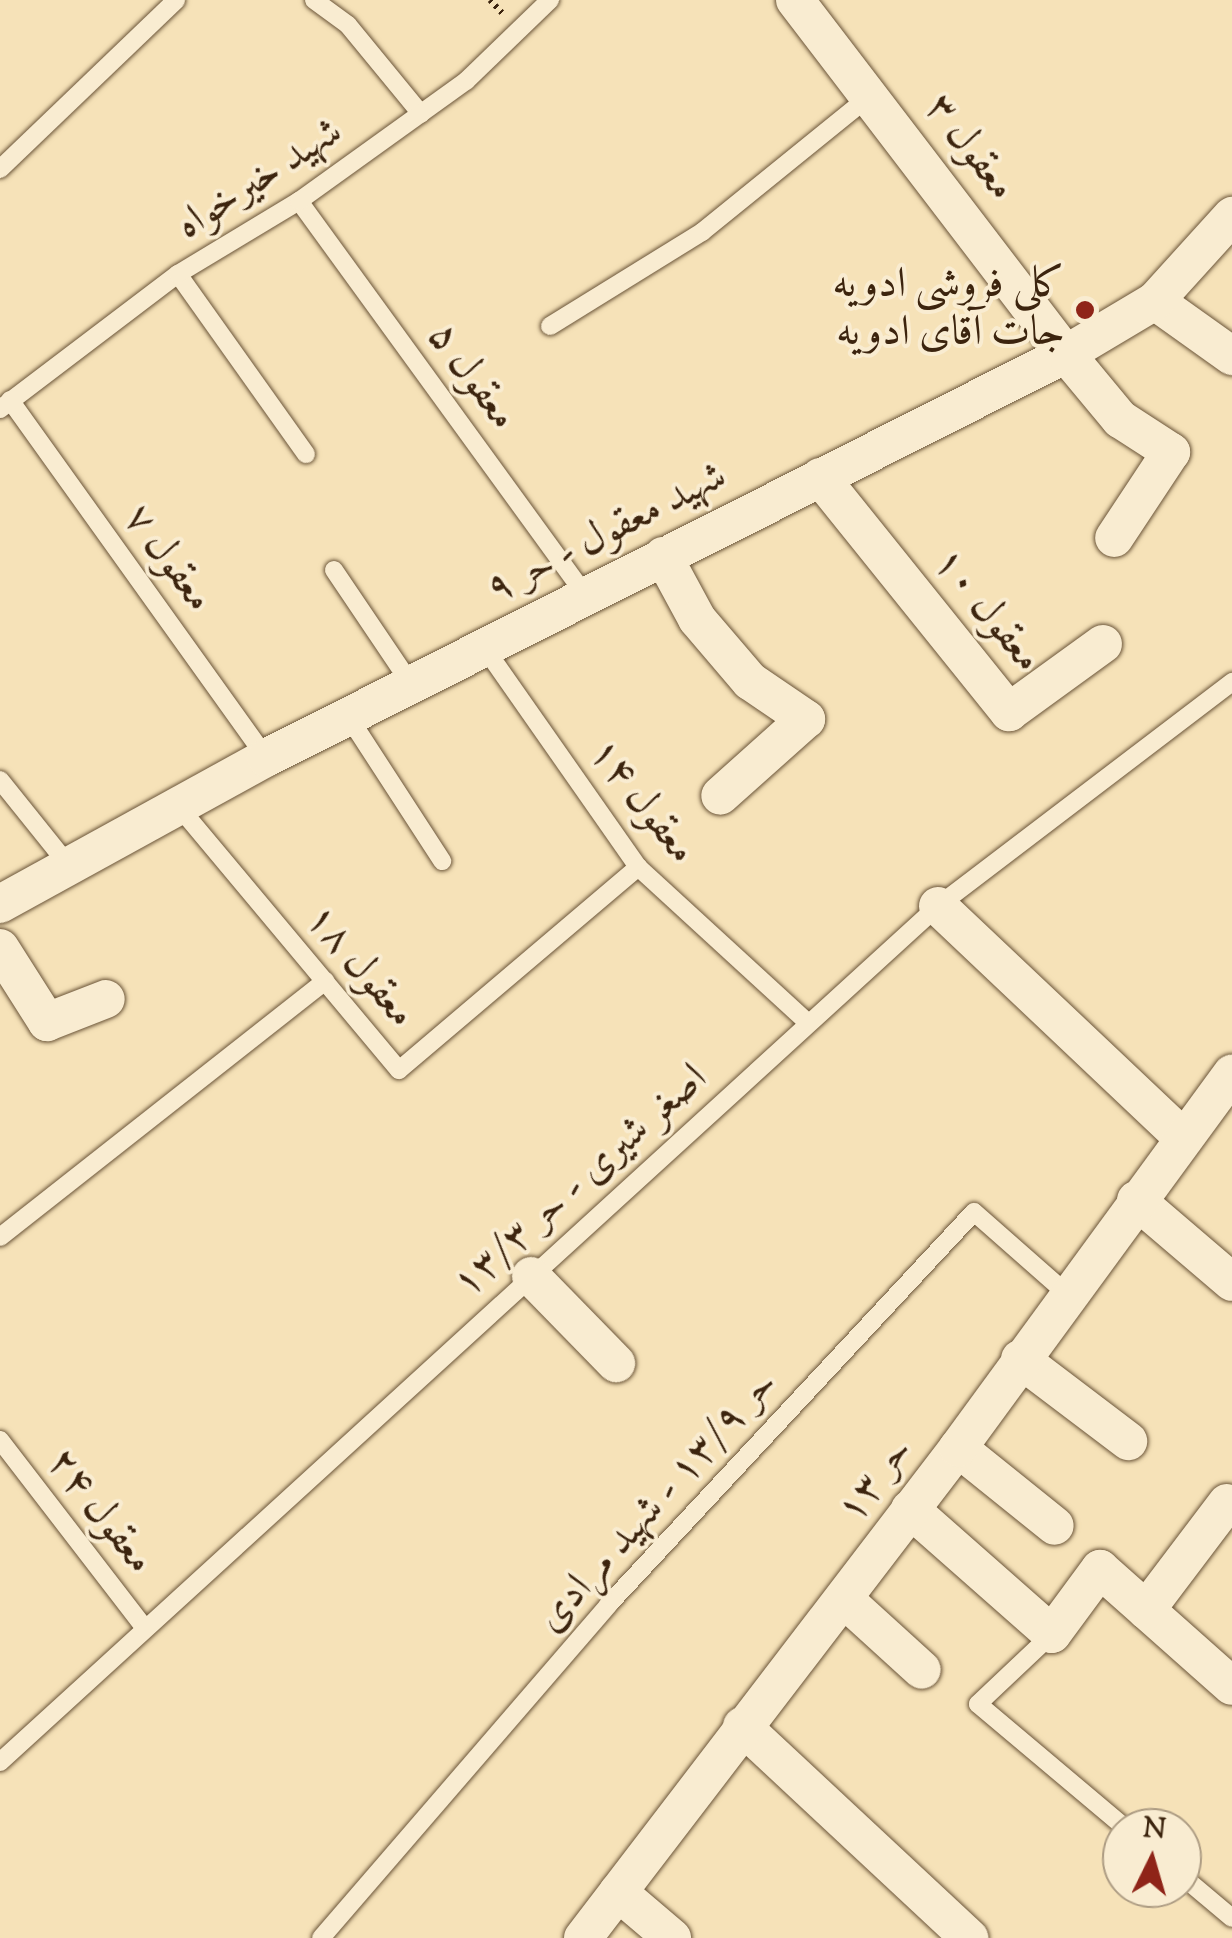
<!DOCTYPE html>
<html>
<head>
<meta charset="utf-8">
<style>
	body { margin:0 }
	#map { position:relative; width:1232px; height:1938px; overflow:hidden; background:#f6e2b8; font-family:"Sorts Mill Goudy",Amiri,serif }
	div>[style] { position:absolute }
	.path>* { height:6px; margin-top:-3px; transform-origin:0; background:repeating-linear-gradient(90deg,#3c240e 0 2.5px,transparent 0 7.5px) }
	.roads { filter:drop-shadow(0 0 2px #6a5438) drop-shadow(0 0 2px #6a5438) }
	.service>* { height:18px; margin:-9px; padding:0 9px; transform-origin:9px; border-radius:9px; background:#f9ecd1 }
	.minor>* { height:38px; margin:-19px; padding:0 19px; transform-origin:19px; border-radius:19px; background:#f9ecd1 }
	.dots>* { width:28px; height:28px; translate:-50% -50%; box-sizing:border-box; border:5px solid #f9ecd1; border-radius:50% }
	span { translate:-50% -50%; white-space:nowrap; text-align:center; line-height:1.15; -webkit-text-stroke:8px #f9ecd1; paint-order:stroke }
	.street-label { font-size:42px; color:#3c240e }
	.poi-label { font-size:42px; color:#3c240e }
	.right { translate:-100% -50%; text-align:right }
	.north { position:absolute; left:1102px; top:1808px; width:100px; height:100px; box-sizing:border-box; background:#f9ecd1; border:2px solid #ad9c83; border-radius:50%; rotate:5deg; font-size:28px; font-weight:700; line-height:40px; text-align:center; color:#3c240e }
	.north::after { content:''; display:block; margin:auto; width:35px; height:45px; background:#8f2418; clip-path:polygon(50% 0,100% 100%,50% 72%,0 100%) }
</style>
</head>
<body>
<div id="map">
	<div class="path">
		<div style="left:490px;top:0;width:19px;rotate:47deg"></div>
	</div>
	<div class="roads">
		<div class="service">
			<div style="left:314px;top:0;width:42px;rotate:36.3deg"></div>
			<div style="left:348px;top:25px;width:115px;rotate:50.6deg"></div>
			<div style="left:0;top:169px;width:244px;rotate:-43.8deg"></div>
			<div style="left:299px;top:201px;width:487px;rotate:54deg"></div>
			<div style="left:178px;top:274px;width:221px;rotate:54.6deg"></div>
			<div style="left:550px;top:326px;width:179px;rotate:-31.7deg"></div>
			<div style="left:702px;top:232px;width:216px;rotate:-39deg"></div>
			<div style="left:10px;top:400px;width:440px;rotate:54.4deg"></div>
			<div style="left:0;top:409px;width:223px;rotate:-37.2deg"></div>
			<div style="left:178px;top:274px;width:141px;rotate:-31.1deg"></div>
			<div style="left:299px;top:201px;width:206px;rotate:-35.7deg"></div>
			<div style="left:466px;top:81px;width:117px;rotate:-44deg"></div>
			<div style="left:334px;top:570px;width:138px;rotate:56deg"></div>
			<div style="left:484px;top:647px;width:269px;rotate:55deg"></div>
			<div style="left:638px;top:867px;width:229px;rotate:42.5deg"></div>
			<div style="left:348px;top:716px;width:173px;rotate:57deg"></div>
			<div style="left:0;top:780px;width:112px;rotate:51.2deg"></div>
			<div style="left:179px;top:807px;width:343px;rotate:50.1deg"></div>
			<div style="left:399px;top:1070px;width:314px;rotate:-40.3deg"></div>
			<div style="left:0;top:1237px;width:414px;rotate:-38.2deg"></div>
			<div style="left:0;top:1440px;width:235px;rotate:52.4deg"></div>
			<div style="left:1052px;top:1634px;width:102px;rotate:136.6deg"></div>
			<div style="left:978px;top:1704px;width:192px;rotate:40.1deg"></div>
			<div style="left:0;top:1762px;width:1270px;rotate:-42.38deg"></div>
			<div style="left:938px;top:906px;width:370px;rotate:-37.3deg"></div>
			<div style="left:1182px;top:1876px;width:65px;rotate:40deg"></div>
			<div style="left:321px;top:1938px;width:440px;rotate:-49.2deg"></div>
			<div style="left:608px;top:1605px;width:537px;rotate:-47.04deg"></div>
			<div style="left:974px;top:1212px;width:123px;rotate:41.4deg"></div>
		</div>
		<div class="minor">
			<div style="left:795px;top:0;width:446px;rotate:52.6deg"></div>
			<div style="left:1066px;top:354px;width:85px;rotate:50.3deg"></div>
			<div style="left:1120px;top:419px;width:61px;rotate:32.9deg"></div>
			<div style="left:1171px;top:452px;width:103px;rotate:123.5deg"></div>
			<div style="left:1155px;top:301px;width:95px;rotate:35.5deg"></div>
			<div style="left:820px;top:477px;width:302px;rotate:51.2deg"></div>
			<div style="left:1009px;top:712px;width:116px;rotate:-35.9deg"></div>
			<div style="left:663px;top:556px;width:72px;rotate:61.6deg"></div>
			<div style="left:697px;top:619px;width:82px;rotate:49.5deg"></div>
			<div style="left:750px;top:681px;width:68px;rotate:34.2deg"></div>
			<div style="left:806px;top:719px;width:115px;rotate:138.2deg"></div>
			<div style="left:0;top:904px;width:303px;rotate:-28.8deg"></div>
			<div style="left:266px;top:758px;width:896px;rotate:-26.79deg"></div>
			<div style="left:1066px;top:354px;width:104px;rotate:-30.8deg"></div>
			<div style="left:1155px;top:301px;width:115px;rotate:-47.8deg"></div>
			<div style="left:938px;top:906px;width:336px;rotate:43.4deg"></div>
			<div style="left:0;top:948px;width:88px;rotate:57.6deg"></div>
			<div style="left:47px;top:1022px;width:63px;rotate:-21.3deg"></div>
			<div style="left:1136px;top:1200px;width:126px;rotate:40.5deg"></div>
			<div style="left:531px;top:1276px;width:122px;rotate:45.7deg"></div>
			<div style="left:1020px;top:1359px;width:136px;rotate:37.2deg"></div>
			<div style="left:958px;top:1448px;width:124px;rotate:38.8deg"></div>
			<div style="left:910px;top:1509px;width:189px;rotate:41.4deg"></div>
			<div style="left:1052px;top:1634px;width:81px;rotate:-53.6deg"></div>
			<div style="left:1100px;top:1569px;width:176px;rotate:41.6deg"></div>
			<div style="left:844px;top:1599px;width:105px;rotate:42.3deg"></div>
			<div style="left:1146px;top:1610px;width:134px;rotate:-52.9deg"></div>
			<div style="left:742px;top:1726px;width:311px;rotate:43deg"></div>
			<div style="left:618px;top:1892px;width:71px;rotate:40.4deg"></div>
			<div style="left:583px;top:1938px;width:617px;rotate:-52.57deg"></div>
			<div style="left:958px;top:1448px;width:464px;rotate:-53.8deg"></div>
		</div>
	</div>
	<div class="dots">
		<div style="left:1085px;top:310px;background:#8f2418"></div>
	</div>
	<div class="street-label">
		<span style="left:969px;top:148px;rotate:53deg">معقول ۳</span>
		<span style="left:260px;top:180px;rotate:-33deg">شهید خیرخواه</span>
		<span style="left:471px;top:377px;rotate:54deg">معقول ۵</span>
		<span style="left:607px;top:534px;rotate:-27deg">شهید معقول - حر ۹</span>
		<span style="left:167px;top:559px;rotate:54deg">معقول ۷</span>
		<span style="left:986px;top:611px;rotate:51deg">معقول ۱۰</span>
		<span style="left:641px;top:802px;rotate:52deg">معقول ۱۴</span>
		<span style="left:359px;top:967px;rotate:50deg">معقول ۱۸</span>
		<span style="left:581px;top:1182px;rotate:-42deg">اصغر شیری - حر ۱۳/۳</span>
		<span style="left:876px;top:1481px;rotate:-53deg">حر ۱۳</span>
		<span style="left:658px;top:1502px;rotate:-48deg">حر ۱۳/۹ - شهید مرادی</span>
		<span style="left:99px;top:1512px;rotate:52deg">معقول ۲۴</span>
	</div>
	<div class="poi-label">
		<span class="right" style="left:1065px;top:310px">کلی فروشی ادویه<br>جات آقای ادویه</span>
	</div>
	<div class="north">N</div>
</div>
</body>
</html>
